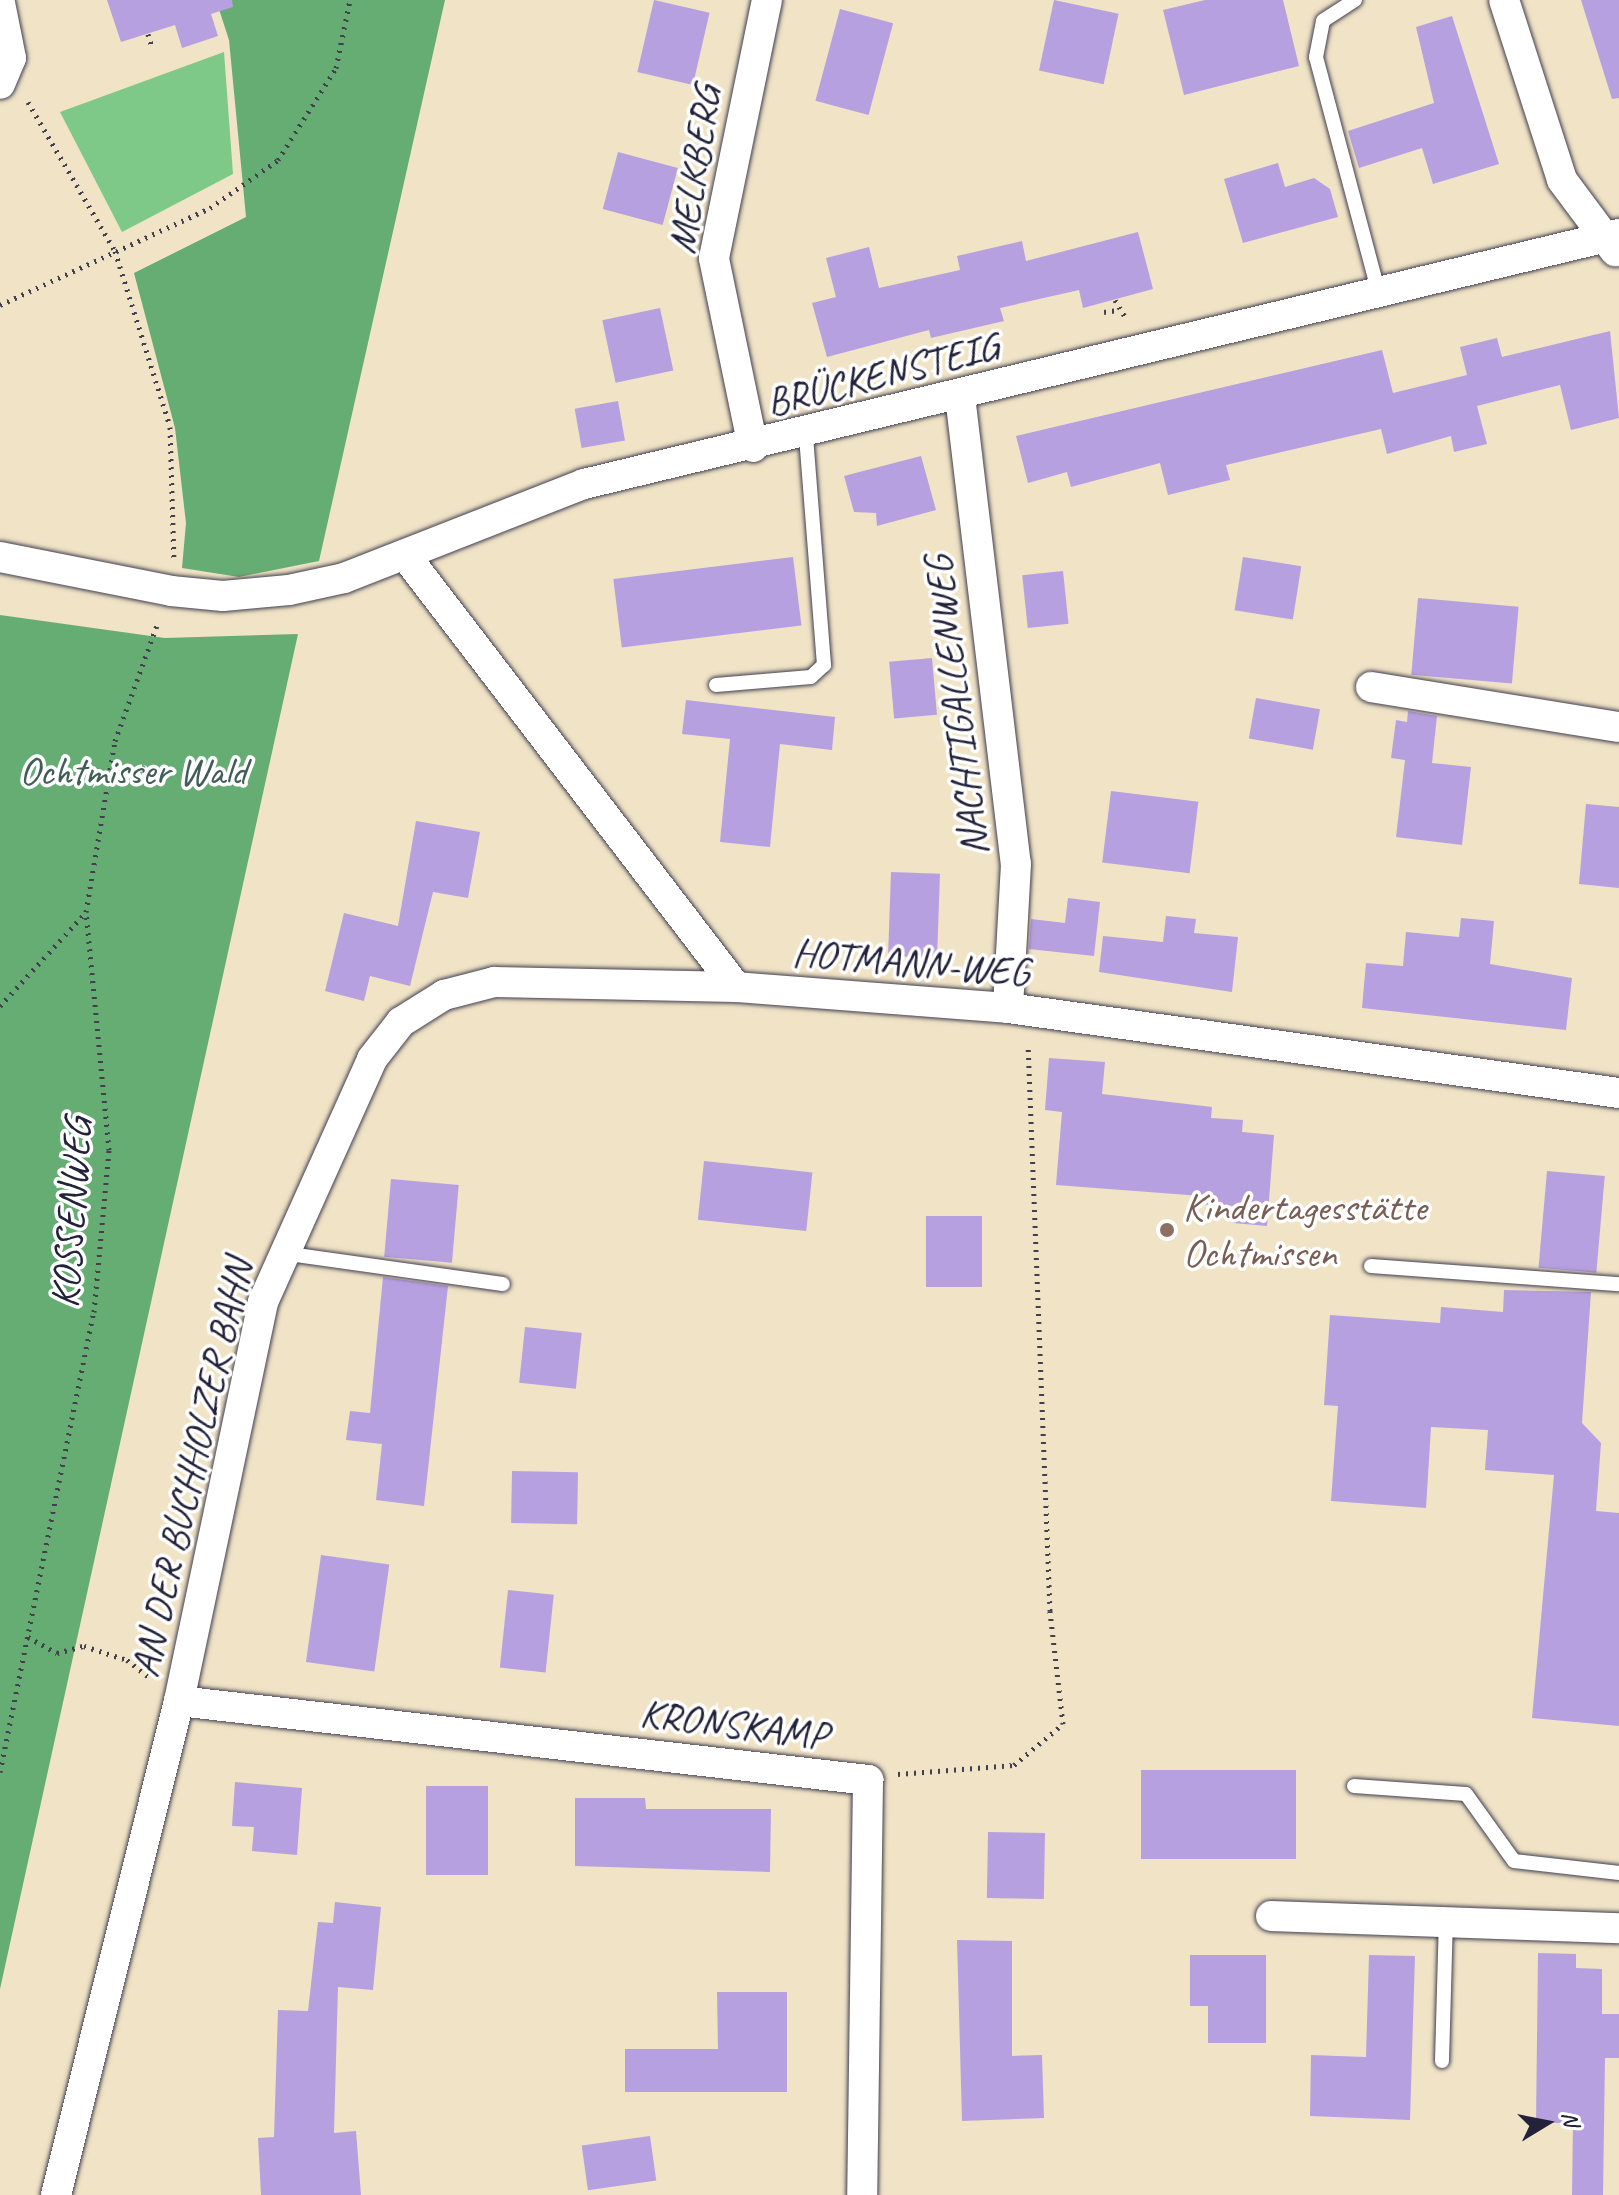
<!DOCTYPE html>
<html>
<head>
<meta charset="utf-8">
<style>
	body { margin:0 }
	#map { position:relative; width:1619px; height:2195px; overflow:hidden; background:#f0e3c6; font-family:Caveat,sans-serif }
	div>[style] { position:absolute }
	.green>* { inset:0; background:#7ec987 }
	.forest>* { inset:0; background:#66ad74 }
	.building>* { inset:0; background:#b7a0e0; transform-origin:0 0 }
	.path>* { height:5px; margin-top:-2.5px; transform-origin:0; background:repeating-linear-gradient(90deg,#413f50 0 2px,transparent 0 8px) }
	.roads { filter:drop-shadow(0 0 2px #413f50) drop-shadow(0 0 2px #413f50) }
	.lane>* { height:14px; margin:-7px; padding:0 7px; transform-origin:7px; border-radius:7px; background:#fff }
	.street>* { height:30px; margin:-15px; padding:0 15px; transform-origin:15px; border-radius:15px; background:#fff }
	.dots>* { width:22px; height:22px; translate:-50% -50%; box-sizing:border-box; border:4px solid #fff; border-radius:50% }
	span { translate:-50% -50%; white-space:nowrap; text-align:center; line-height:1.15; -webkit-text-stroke:7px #fff; paint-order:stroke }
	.street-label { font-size:40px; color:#22223b }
	.park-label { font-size:40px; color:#425c56 }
	.education-label { font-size:40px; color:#785e54 }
	.left { translate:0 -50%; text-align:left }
	.north { position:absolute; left:1507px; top:2083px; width:80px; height:80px; -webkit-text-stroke:6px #fff; paint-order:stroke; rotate:80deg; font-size:22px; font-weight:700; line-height:32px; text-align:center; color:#22223b }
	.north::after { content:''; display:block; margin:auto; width:28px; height:36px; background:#22223b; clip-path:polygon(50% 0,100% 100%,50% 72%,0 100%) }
</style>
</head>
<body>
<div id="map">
	<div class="green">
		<div style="clip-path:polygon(224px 52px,233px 174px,122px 232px,60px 112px)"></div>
	</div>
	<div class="forest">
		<div style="clip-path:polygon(216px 0,445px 0,319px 561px,239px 577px,182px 568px,186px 523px,175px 428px,134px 273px,246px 217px,229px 40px)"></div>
		<div style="clip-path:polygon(0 615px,165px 638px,298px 634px,0 1989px)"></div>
	</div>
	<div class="building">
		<div style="clip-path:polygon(107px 0,232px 0,233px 7px,211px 14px,218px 36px,182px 48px,175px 25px,121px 42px)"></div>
		<div style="left:654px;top:0;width:57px;height:74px;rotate:13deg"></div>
		<div style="left:1054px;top:0;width:66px;height:72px;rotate:12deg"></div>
		<div style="clip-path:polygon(1205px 0,1283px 0,1299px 66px,1184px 95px,1163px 10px)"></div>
		<div style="clip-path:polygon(1581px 0,1619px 0,1619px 98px,1612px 99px)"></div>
		<div style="left:840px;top:9px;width:55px;height:95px;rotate:15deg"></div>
		<div style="clip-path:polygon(1452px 16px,1499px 164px,1433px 184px,1422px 148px,1359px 168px,1348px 131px,1434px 103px,1416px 27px)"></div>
		<div style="left:618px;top:152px;width:62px;height:59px;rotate:15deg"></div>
		<div style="clip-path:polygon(1278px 163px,1285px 187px,1314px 178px,1330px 189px,1338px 217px,1243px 243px,1224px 179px)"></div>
		<div style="clip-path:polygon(1138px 232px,1153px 289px,1083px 308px,1079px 290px,1000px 308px,1004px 321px,931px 338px,929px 330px,827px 357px,812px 303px,836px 297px,826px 258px,869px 247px,879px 288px,960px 270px,957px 256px,1022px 241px,1026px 261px)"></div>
		<div style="left:660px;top:308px;width:64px;height:59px;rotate:78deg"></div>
		<div style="clip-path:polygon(1610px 331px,1619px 418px,1571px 430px,1560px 385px,1477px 406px,1487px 444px,1454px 452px,1451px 436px,1387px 454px,1381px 429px,1226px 465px,1230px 480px,1168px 495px,1160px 463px,1071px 487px,1067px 472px,1028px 483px,1016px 436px,1382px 350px,1393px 393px,1467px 375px,1460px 347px,1497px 338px,1502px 357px)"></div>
		<div style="left:618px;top:401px;width:40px;height:44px;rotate:80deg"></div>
		<div style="clip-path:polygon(921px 456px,936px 510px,877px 526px,876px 513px,854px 512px,844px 476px)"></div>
		<div style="left:793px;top:557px;width:69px;height:181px;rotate:83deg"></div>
		<div style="left:1243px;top:557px;width:59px;height:54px;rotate:9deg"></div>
		<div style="left:1063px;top:571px;width:53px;height:41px;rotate:84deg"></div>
		<div style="left:1418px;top:598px;width:101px;height:77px;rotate:5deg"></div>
		<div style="left:932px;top:658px;width:57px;height:43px;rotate:85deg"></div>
		<div style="left:1256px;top:698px;width:65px;height:41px;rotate:10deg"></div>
		<div style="clip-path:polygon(686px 700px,835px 717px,832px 750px,780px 744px,770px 847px,720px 842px,730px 739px,682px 734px)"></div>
		<div style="clip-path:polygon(1408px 711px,1437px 716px,1432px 763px,1471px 767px,1462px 845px,1396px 837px,1405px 760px,1391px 758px,1396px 720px,1407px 722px)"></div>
		<div style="left:1111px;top:791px;width:88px;height:72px;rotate:7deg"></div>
		<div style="clip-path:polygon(1586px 804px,1619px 807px,1619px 888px,1579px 884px)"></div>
		<div style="clip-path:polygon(416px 821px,480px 832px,468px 898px,433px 892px,410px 986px,370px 976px,364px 1001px,325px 991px,344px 913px,398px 926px)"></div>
		<div style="left:891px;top:872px;width:49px;height:84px;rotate:2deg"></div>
		<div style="clip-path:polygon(1068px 898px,1100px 902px,1094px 956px,1029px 949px,1031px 919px,1065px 923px)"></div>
		<div style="clip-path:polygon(1166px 916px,1196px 919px,1194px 933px,1238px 937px,1232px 992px,1099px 972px,1103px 936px,1163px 942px)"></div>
		<div style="clip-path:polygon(1461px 918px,1494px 921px,1490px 964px,1572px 978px,1566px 1030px,1362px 1008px,1366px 963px,1403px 966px,1406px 932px,1459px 937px)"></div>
		<div style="clip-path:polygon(1049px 1058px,1105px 1062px,1102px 1094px,1212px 1107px,1211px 1118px,1243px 1120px,1242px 1132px,1274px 1135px,1267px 1226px,1233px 1223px,1235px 1206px,1200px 1204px,1201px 1196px,1056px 1185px,1062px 1112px,1045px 1110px)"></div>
		<div style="left:704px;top:1161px;width:109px;height:59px;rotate:6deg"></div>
		<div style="left:1547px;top:1171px;width:58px;height:97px;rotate:5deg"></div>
		<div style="left:391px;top:1179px;width:68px;height:78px;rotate:5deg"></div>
		<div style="left:926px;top:1216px;width:56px;height:71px"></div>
		<div style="clip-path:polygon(383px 1277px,448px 1286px,424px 1506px,376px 1500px,382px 1444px,346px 1440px,350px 1411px,370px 1413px)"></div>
		<div style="clip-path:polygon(1504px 1290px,1591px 1292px,1582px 1423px,1601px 1443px,1596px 1511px,1619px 1513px,1619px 1726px,1532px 1718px,1554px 1475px,1485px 1470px,1488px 1430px,1431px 1427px,1426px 1508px,1331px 1501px,1338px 1406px,1324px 1405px,1330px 1315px,1440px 1323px,1441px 1307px,1503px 1312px)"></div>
		<div style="left:525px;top:1327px;width:57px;height:56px;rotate:6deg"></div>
		<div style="left:512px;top:1471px;width:66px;height:52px;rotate:1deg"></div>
		<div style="left:321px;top:1555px;width:69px;height:108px;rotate:8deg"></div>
		<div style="left:508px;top:1590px;width:46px;height:78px;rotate:6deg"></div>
		<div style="left:1296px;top:1770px;width:89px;height:155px;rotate:90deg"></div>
		<div style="clip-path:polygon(235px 1782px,302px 1788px,297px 1855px,252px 1851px,254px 1827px,232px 1826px)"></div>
		<div style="left:488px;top:1786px;width:89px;height:62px;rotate:90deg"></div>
		<div style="clip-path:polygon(575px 1798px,645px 1798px,646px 1809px,771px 1809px,770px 1872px,575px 1866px)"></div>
		<div style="left:988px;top:1832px;width:57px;height:66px;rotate:1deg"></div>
		<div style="clip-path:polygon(335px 1902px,381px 1907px,373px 1990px,338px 1987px,334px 2133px,356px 2131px,361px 2195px,261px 2195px,258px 2138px,274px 2137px,278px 2010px,308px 2011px,318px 1922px,333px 1923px)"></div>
		<div style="clip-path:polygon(957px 1940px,1012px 1941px,1012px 2056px,1042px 2055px,1044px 2118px,962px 2121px)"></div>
		<div style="clip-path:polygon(1538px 1953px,1576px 1954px,1576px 1968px,1602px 1969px,1602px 2014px,1619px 2014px,1619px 2058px,1605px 2058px,1603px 2195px,1572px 2195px,1573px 2123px,1536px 2123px)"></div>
		<div style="clip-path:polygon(1190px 1955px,1266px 1955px,1266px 2043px,1208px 2043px,1208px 2006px,1190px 2006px)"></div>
		<div style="clip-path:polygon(1369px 1955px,1415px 1956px,1410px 2120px,1310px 2116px,1311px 2055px,1366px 2057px)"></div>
		<div style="clip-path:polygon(717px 1992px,787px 1992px,787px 2092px,625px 2092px,625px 2049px,718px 2049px)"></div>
		<div style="left:650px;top:2136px;width:45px;height:69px;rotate:82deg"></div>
	</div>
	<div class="path">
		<div style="left:148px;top:34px;width:14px;rotate:73deg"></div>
		<div style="left:28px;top:102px;width:173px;rotate:59.7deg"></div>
		<div style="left:115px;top:251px;width:184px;rotate:72.6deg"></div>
		<div style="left:170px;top:427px;width:132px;rotate:88.3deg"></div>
		<div style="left:1115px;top:300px;width:21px;rotate:59deg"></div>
		<div style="left:0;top:305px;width:231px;rotate:-24.8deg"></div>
		<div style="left:210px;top:208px;width:83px;rotate:-35.2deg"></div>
		<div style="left:278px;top:160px;width:109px;rotate:-57.8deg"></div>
		<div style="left:336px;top:68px;width:69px;rotate:-78.4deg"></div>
		<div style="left:1104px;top:312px;width:14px;rotate:-8deg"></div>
		<div style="left:0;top:1006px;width:127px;rotate:-47.5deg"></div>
		<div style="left:28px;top:1637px;width:33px;rotate:29deg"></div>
		<div style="left:57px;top:1653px;width:28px;rotate:-15deg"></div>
		<div style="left:84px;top:1646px;width:45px;rotate:18deg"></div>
		<div style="left:127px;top:1660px;width:29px;rotate:38deg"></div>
		<div style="left:0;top:1772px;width:470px;rotate:-78.5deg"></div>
		<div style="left:94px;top:1312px;width:163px;rotate:-84.7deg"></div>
		<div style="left:109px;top:1150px;width:239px;rotate:-95.5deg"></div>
		<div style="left:86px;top:912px;width:173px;rotate:-80.4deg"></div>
		<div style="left:115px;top:741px;width:127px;rotate:-70.1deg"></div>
		<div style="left:898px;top:1774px;width:116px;rotate:-4.4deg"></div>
		<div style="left:1014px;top:1765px;width:64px;rotate:-39.9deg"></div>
		<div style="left:1063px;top:1724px;width:114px;rotate:-96.6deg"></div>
		<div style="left:1050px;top:1611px;width:567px;rotate:-92.22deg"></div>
	</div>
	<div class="roads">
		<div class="lane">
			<div style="left:1355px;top:0;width:38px;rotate:147deg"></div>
			<div style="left:1323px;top:21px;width:37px;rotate:101deg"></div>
			<div style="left:1316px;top:57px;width:244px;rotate:75.1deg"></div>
			<div style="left:716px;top:685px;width:95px;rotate:-4.8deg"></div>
			<div style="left:811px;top:677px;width:18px;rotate:-43deg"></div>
			<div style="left:824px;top:665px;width:232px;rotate:-94.5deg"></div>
			<div style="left:282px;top:1253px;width:223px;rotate:8deg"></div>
			<div style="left:1371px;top:1266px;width:249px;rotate:4.2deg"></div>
			<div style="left:1354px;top:1786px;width:112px;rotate:4.1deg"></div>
			<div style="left:1466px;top:1794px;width:82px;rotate:54.4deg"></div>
			<div style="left:1514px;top:1861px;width:106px;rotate:6.5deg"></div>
			<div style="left:1442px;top:2061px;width:139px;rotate:-88.4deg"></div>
		</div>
		<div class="street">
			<div style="left:1504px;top:0;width:189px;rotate:72.1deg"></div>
			<div style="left:1562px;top:180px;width:89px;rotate:53.3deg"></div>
			<div style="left:0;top:3px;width:56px;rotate:78.7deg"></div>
			<div style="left:11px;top:58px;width:28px;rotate:113deg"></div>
			<div style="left:960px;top:396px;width:471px;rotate:83.2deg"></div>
			<div style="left:1016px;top:864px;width:144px;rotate:93.2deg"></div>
			<div style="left:753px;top:447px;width:193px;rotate:-101.7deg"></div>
			<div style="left:714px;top:258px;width:263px;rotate:-78.4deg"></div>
			<div style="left:405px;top:555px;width:544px;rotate:52.54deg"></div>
			<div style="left:736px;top:987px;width:273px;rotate:4.4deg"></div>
			<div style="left:1008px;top:1008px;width:617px;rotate:7.92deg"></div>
			<div style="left:0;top:557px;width:174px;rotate:11.2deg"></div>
			<div style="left:171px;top:591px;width:52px;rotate:5.5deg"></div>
			<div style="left:223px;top:596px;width:66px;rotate:-5.2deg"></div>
			<div style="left:289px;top:590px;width:56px;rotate:-12.3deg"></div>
			<div style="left:344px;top:578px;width:258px;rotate:-21.4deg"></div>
			<div style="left:584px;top:484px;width:1065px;rotate:-13.58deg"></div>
			<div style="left:1371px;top:687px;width:251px;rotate:9.2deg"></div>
			<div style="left:179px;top:1701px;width:694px;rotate:6.54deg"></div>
			<div style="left:868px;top:1780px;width:415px;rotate:90.8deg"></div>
			<div style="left:1271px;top:1916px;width:348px;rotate:2deg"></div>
			<div style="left:56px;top:2195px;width:509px;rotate:-76.02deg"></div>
			<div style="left:179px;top:1701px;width:408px;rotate:-78.1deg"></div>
			<div style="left:263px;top:1302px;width:266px;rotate:-65.8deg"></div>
			<div style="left:372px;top:1059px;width:47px;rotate:-51.9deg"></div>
			<div style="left:401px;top:1022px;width:51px;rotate:-32.1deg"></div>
			<div style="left:444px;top:995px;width:52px;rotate:-14.6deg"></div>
			<div style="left:494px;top:982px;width:242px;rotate:1.2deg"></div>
		</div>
	</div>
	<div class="dots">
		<div style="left:1167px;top:1230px;background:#8d6e63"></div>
	</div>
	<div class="street-label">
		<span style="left:694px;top:170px;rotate:-81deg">MELKBERG</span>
		<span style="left:882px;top:374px;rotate:-14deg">BRÜCKENSTEIG</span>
		<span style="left:956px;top:706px;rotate:-97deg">NACHTIGALLENWEG</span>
		<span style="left:911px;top:962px;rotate:5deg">HOTMANN-WEG</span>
		<span style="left:71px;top:1213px;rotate:-86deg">KOSSENWEG</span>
		<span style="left:191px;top:1468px;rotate:-77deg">AN DER BUCHHOLZER BAHN</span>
		<span style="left:734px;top:1724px;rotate:7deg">KRONSKAMP</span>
	</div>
	<div class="park-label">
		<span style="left:133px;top:771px">Ochtmisser Wald</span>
	</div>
	<div class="education-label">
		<span class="left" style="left:1183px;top:1230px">Kindertagesstätte<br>Ochtmissen</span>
	</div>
	<div class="north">N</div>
</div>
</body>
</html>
